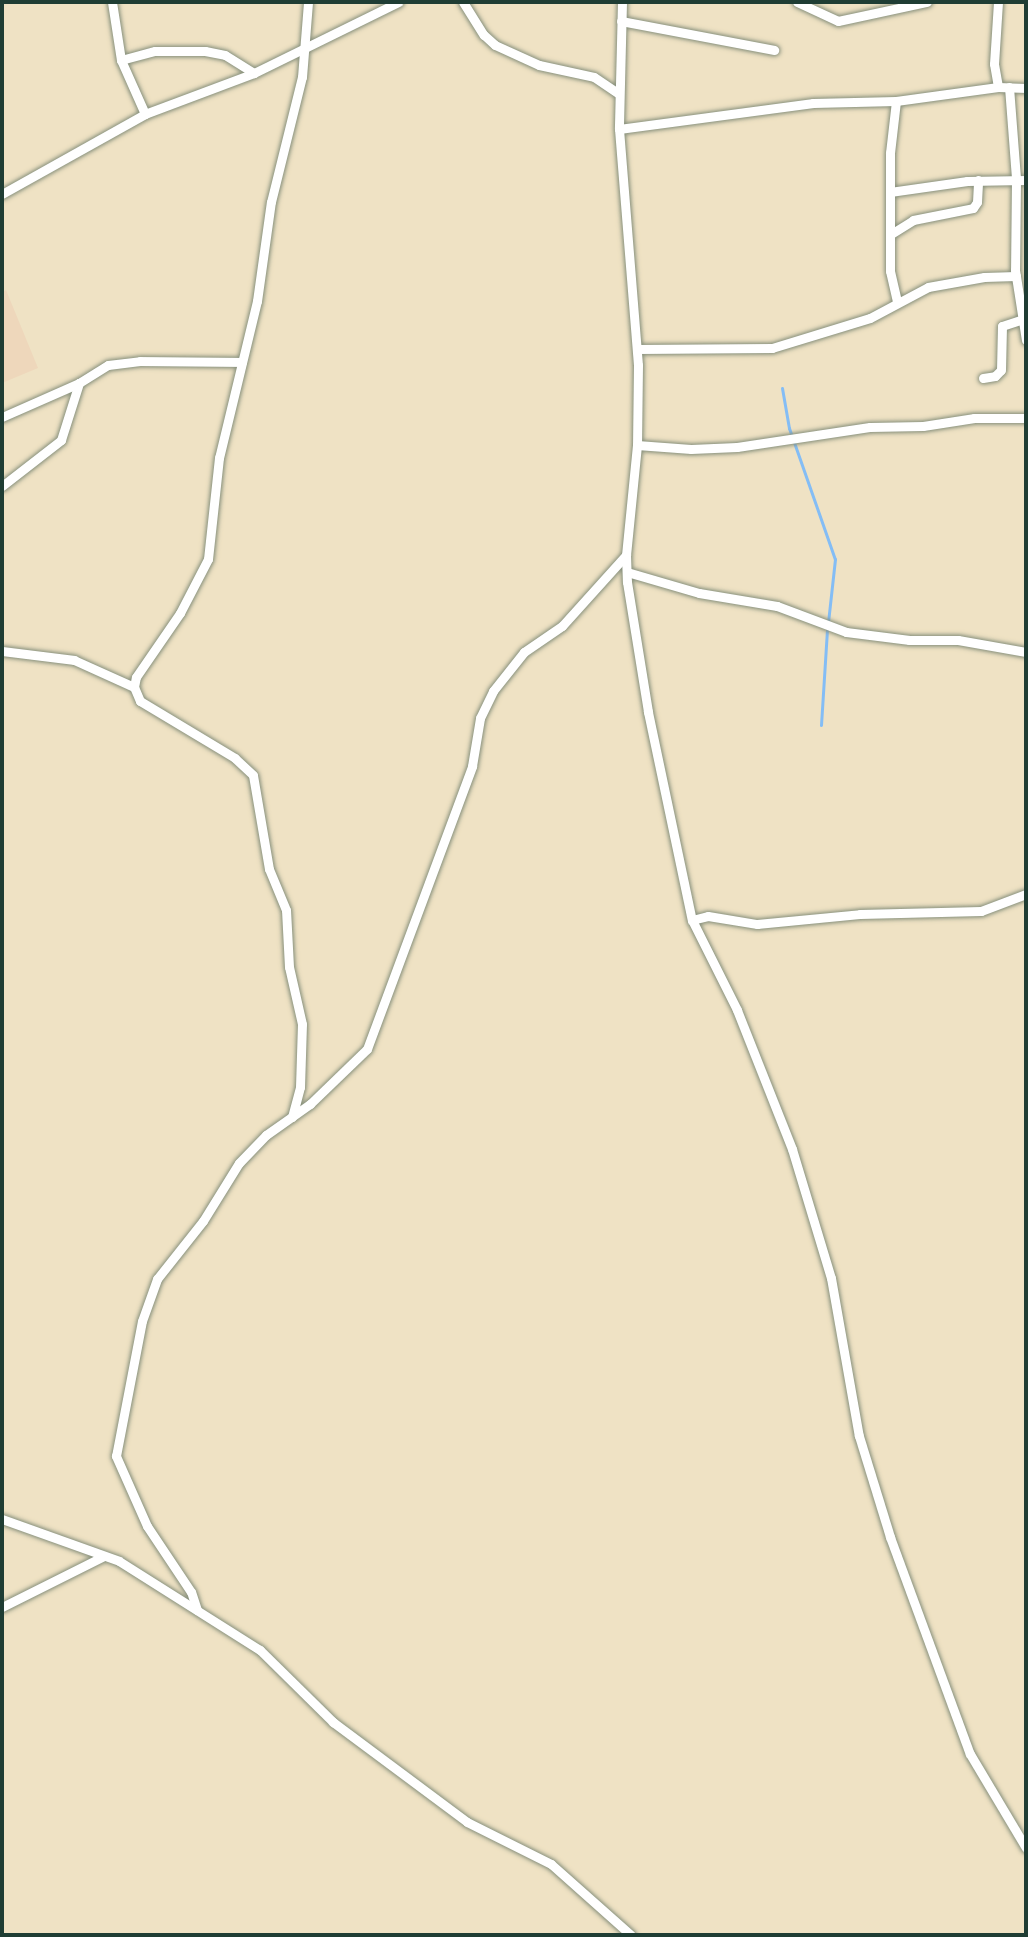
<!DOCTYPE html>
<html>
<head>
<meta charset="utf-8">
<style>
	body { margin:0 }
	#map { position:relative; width:1028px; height:1937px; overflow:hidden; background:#efe2c4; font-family:"Old Standard TT",serif }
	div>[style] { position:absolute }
	.built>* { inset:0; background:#eed7bb }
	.stream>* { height:3px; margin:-1.5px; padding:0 1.5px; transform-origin:1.5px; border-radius:1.5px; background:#84bdf5 }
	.roads { filter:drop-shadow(0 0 2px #87907c) drop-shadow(0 0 2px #87907c) }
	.minor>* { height:9px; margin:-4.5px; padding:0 4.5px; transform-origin:4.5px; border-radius:4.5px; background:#fff }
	span { translate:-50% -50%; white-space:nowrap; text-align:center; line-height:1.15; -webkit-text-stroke:6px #fdfcf7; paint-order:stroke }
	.frame { position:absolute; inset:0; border:4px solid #1f3d34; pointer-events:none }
</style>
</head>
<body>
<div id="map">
	<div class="built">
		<div style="clip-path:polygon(6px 290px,38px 368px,2px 383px,2px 292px)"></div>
	</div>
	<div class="stream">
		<div style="left:782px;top:388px;width:41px;rotate:80.1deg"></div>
		<div style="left:789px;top:428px;width:139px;rotate:70.7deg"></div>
		<div style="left:835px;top:559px;width:63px;rotate:96.3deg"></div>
		<div style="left:821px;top:725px;width:96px;rotate:-86.4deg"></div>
	</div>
	<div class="roads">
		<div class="minor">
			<div style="left:112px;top:2px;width:59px;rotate:81.2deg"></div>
			<div style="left:121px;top:60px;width:59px;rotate:66deg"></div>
			<div style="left:463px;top:2px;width:39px;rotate:58deg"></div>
			<div style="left:484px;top:35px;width:15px;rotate:42deg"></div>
			<div style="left:495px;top:45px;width:48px;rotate:24.4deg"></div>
			<div style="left:539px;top:65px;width:56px;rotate:12.3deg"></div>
			<div style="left:594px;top:77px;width:29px;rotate:34deg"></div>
			<div style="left:622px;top:2px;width:127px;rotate:91.4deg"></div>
			<div style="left:619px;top:129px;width:237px;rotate:85.4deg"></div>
			<div style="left:638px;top:365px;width:80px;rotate:90.7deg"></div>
			<div style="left:637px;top:445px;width:111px;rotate:95.7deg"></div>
			<div style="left:626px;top:555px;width:27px;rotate:88deg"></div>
			<div style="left:627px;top:582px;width:132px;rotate:80.8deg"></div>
			<div style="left:648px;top:712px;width:213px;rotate:78.1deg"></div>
			<div style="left:692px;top:920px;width:101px;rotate:63.4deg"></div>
			<div style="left:737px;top:1010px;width:149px;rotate:68.4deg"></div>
			<div style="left:792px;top:1149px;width:135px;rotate:73.2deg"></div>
			<div style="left:831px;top:1278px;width:160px;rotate:80deg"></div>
			<div style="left:859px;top:1436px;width:106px;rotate:72.9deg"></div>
			<div style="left:890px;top:1537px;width:231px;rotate:69.8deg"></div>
			<div style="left:970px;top:1754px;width:109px;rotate:59.2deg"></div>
			<div style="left:797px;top:2px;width:45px;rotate:24.9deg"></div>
			<div style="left:838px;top:21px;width:91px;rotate:-12.1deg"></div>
			<div style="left:998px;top:2px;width:62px;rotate:93.7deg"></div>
			<div style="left:994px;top:64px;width:23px;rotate:80deg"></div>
			<div style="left:621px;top:21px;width:156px;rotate:10.7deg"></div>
			<div style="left:121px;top:60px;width:35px;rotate:-15deg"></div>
			<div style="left:155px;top:51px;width:50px"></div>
			<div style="left:205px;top:51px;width:20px;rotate:11deg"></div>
			<div style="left:225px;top:55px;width:34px;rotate:32deg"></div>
			<div style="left:1009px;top:87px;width:92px;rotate:85.6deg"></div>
			<div style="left:1016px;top:179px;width:91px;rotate:90.6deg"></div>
			<div style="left:1015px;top:270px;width:71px;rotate:81.1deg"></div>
			<div style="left:896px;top:101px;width:52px;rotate:96.6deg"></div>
			<div style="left:890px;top:153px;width:118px;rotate:90deg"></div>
			<div style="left:890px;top:271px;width:32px;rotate:77deg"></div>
			<div style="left:619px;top:129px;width:196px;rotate:-7.6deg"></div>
			<div style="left:813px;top:103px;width:83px;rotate:-1.4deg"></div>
			<div style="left:896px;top:101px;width:103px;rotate:-7.8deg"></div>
			<div style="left:998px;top:87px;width:28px;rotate:2deg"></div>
			<div style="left:890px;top:192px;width:78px;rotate:-8.1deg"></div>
			<div style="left:967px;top:181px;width:59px;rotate:-1deg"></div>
			<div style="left:2px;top:194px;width:164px;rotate:-29.2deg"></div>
			<div style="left:145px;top:114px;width:116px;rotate:-20.6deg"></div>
			<div style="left:254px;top:73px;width:161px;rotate:-26.2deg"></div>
			<div style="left:891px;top:234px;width:26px;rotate:-32deg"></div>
			<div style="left:913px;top:220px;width:61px;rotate:-11.3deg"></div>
			<div style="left:973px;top:208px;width:7px;rotate:-56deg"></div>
			<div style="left:977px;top:202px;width:22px;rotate:-87deg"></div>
			<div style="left:637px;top:349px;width:135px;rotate:-0.4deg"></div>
			<div style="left:772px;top:348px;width:102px;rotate:-17deg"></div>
			<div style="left:870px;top:318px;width:66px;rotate:-28.1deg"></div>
			<div style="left:928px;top:287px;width:57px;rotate:-10.1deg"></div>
			<div style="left:984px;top:277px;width:32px;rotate:-2deg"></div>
			<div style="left:983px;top:378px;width:12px;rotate:-9deg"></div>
			<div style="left:995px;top:376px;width:8px;rotate:-45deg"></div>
			<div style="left:1001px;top:370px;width:44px;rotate:-88.7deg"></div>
			<div style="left:1002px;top:326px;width:20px;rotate:-18deg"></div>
			<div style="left:2px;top:417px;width:84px;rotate:-23.8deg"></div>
			<div style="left:637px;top:445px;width:54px;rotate:4.2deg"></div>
			<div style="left:691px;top:449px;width:46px;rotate:-2.5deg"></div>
			<div style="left:737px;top:447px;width:134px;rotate:-8.6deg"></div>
			<div style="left:870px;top:427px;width:53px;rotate:-1.1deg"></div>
			<div style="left:923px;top:426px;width:52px;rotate:-8.9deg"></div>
			<div style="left:974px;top:418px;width:52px"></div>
			<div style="left:2px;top:486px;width:75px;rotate:-37.9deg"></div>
			<div style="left:61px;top:440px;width:60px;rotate:-72.5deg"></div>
			<div style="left:79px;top:383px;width:34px;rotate:-32deg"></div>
			<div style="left:108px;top:365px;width:32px;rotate:-7deg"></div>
			<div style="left:140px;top:361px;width:102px;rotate:0.6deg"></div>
			<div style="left:627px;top:572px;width:75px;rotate:16.3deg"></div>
			<div style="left:699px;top:593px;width:79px;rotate:9.5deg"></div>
			<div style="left:777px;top:606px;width:74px;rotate:20.6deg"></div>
			<div style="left:846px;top:632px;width:64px;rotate:7.2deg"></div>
			<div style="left:909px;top:640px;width:49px"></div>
			<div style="left:958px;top:640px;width:69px;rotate:10deg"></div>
			<div style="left:2px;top:651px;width:73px;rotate:7.1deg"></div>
			<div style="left:74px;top:660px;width:66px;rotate:24.2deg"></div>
			<div style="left:692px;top:920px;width:16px;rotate:-14deg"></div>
			<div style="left:708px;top:916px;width:50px;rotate:9.3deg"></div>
			<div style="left:757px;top:924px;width:103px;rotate:-5.5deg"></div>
			<div style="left:860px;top:914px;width:121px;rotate:-1.4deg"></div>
			<div style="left:981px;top:911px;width:48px;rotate:-20.7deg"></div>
			<div style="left:292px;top:1117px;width:31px;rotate:-75deg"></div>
			<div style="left:300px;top:1087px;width:63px;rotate:-88.2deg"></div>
			<div style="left:302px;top:1024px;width:58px;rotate:-102.8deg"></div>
			<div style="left:289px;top:967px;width:57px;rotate:-93deg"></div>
			<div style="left:286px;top:910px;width:44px;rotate:-112.5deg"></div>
			<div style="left:269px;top:869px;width:95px;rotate:-99.7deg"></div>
			<div style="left:253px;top:775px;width:25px;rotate:-137deg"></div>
			<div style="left:235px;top:758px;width:111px;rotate:-149deg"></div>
			<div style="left:140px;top:701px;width:15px;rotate:-113deg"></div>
			<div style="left:134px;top:687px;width:10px;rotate:-79deg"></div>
			<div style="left:136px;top:677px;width:78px;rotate:-55.5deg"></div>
			<div style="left:180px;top:613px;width:61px;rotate:-62.6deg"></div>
			<div style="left:208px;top:559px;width:102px;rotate:-83.8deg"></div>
			<div style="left:219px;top:458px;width:162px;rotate:-76.4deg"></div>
			<div style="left:257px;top:301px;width:100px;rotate:-82deg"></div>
			<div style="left:271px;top:202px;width:129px;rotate:-76.1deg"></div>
			<div style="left:302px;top:77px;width:75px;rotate:-85.4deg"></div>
			<div style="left:2px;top:1519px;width:124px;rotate:19.7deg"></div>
			<div style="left:119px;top:1561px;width:167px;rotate:32.3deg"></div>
			<div style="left:260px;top:1650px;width:103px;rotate:44.6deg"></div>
			<div style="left:333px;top:1722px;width:167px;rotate:36.7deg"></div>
			<div style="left:467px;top:1822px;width:94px;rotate:26.6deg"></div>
			<div style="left:551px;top:1864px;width:107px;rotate:41.6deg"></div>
			<div style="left:2px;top:1607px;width:114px;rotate:-26.6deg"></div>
			<div style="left:197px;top:1610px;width:19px;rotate:-108deg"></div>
			<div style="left:191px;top:1592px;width:79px;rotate:-123.7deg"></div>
			<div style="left:147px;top:1526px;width:77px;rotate:-113.9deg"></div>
			<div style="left:116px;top:1456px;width:137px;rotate:-79.1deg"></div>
			<div style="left:142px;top:1321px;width:45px;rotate:-70.3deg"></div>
			<div style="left:157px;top:1279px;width:74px;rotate:-51.6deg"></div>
			<div style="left:203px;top:1221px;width:68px;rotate:-58.2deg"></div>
			<div style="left:239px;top:1163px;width:39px;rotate:-46deg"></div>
			<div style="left:266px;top:1135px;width:54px;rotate:-35.2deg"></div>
			<div style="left:310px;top:1104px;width:79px;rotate:-44deg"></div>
			<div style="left:367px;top:1049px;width:302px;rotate:-69.6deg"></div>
			<div style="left:472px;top:766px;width:49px;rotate:-80.5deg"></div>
			<div style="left:480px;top:718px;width:30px;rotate:-64deg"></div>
			<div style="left:493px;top:691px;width:50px;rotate:-51.5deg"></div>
			<div style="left:524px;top:652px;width:46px;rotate:-34.4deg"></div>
			<div style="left:562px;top:626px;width:96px;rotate:-48deg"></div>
		</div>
	</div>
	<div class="frame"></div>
</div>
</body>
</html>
